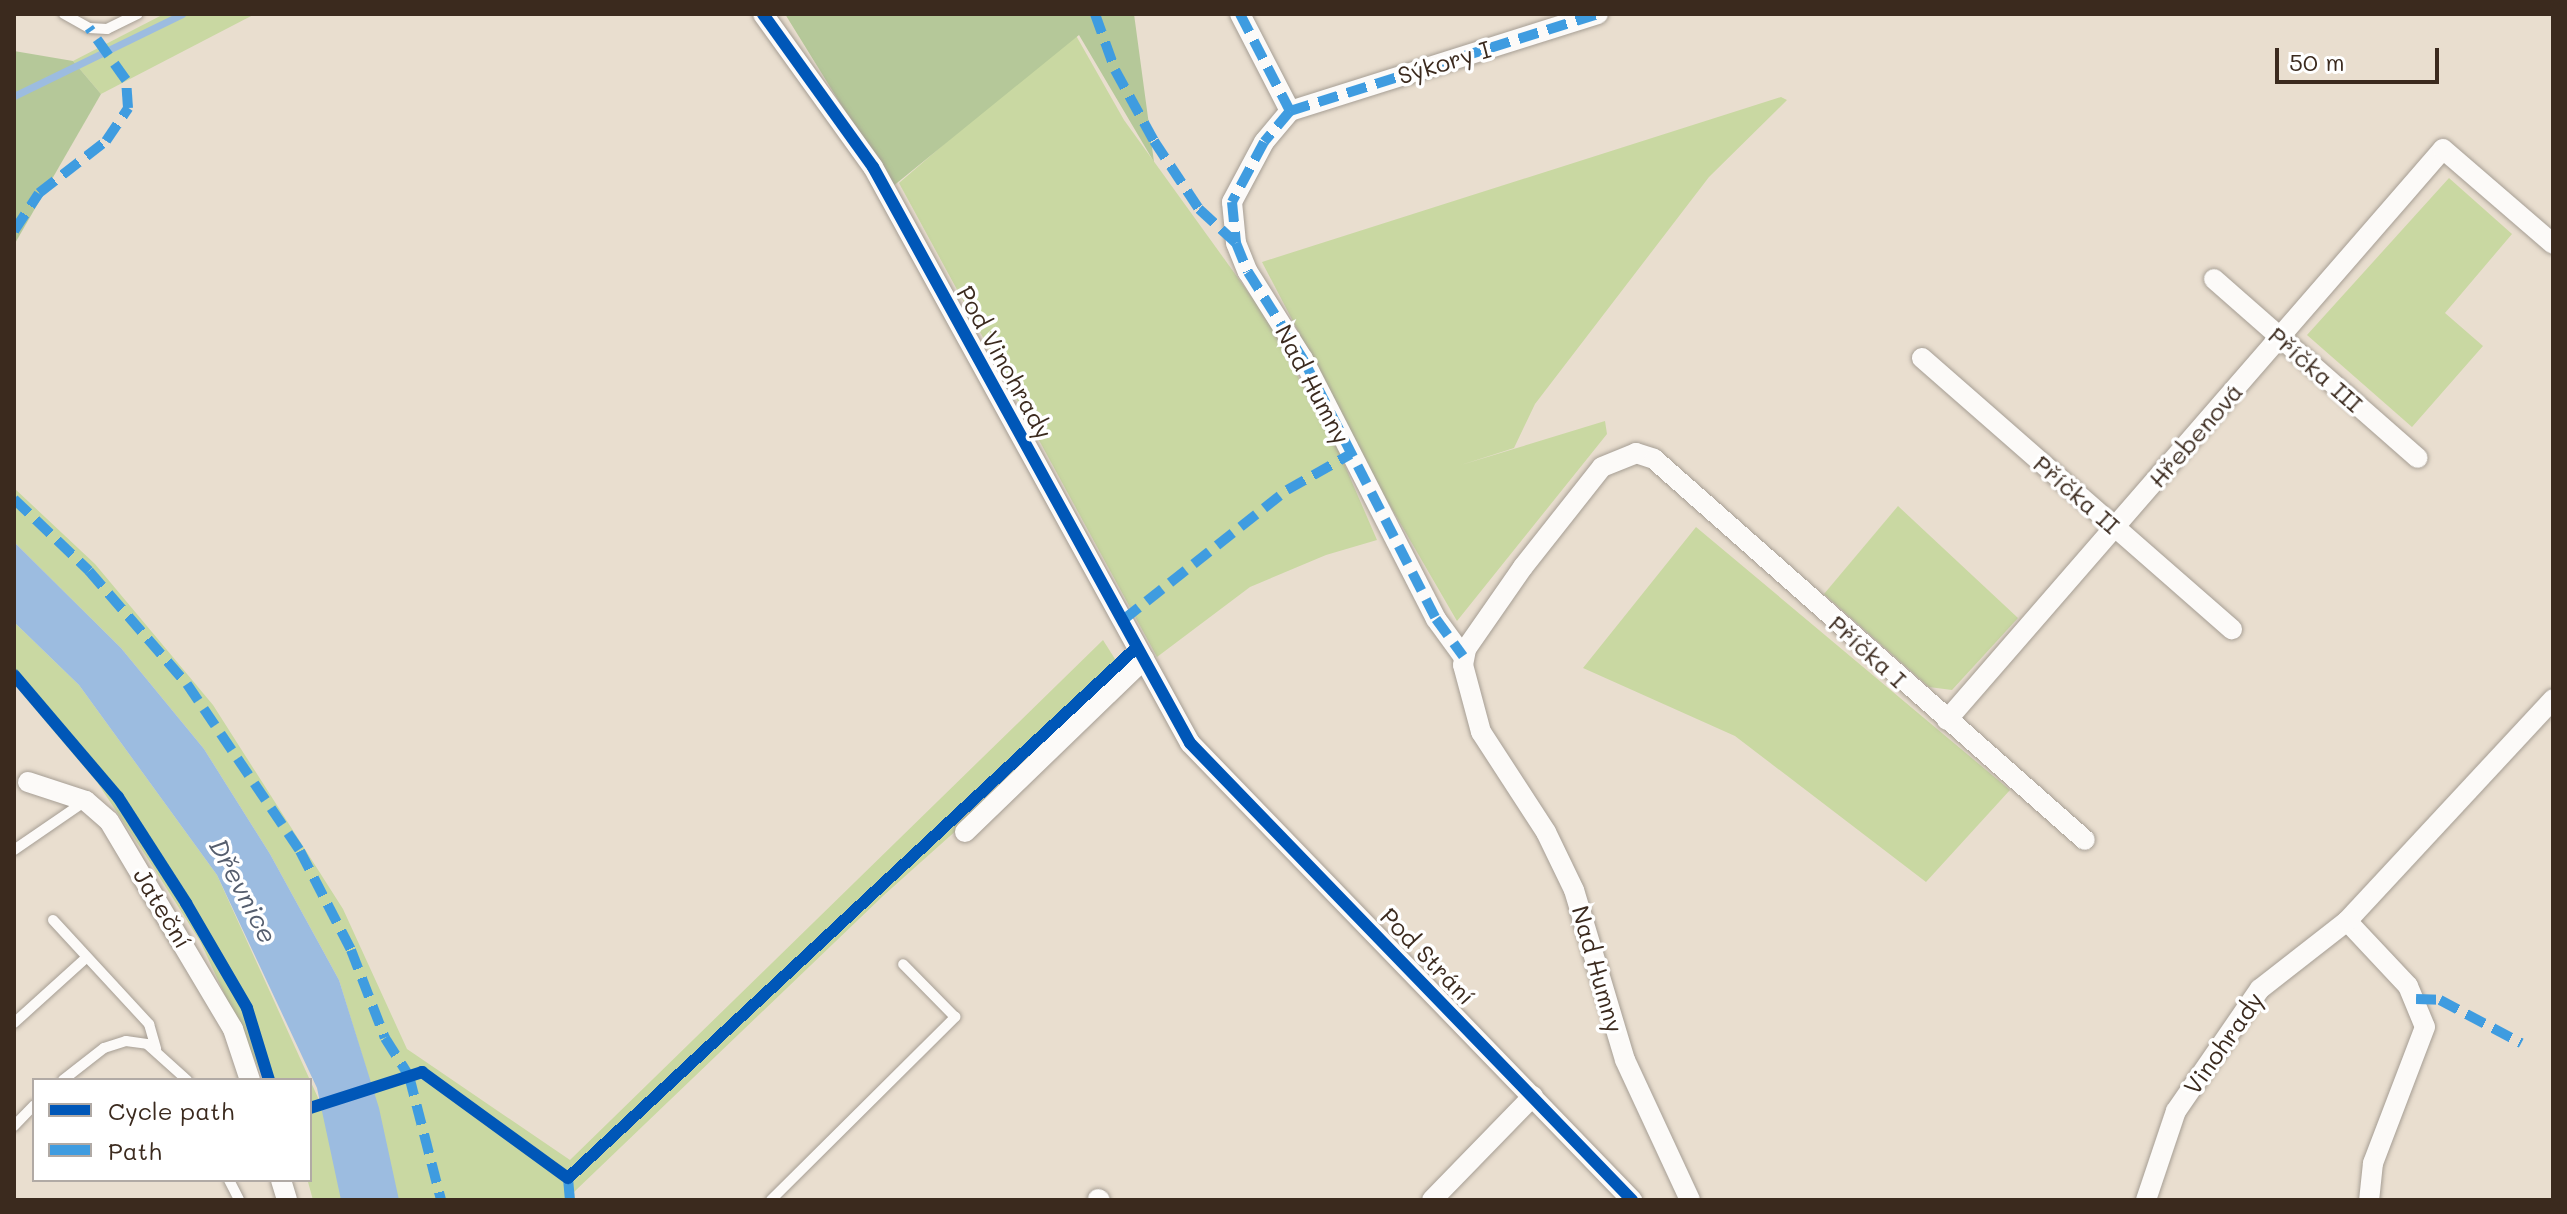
<!DOCTYPE html>
<html>
<head>
<meta charset="utf-8">
<style>
	body { margin:0 }
	#map { position:relative; width:2567px; height:1214px; overflow:hidden; background:#e9decf; font-family:Mali,sans-serif }
	div>[style] { position:absolute }
	.green>* { inset:0; background:#c9d8a2 }
	.forest>* { inset:0; background:#b5c899 }
	.water>* { inset:0; background:#9cbce0 }
	.stream>* { height:7px; margin:-3.5px; padding:0 3.5px; transform-origin:3.5px; border-radius:3.5px; background:#9cbce0 }
	.roads { filter:drop-shadow(0 0 2px #a69e94) drop-shadow(0 0 2px #a69e94) }
	.lane>* { height:10px; margin:-5px; padding:0 5px; transform-origin:5px; border-radius:5px; background:#fcfaf8 }
	.street>* { height:20px; margin:-10px; padding:0 10px; transform-origin:10px; border-radius:10px; background:#fcfaf8 }
	.quiet>* { height:10px; margin-top:-5px; transform-origin:0; background:repeating-linear-gradient(90deg,#3f9ce0 0 20px,transparent 0 30px) }
	.cycleway>* { height:12px; margin:-6px; padding:0 6px; transform-origin:6px; border-radius:6px; background:#0057b8 }
	span { translate:-50% -50%; white-space:nowrap; text-align:center; line-height:1.15; -webkit-text-stroke:7px #fff; paint-order:stroke }
	.street-label { font-size:24px; color:#3b2a1e }
	.water-label { font-size:26px; color:#555e6e; font-style:italic }
	.frame { position:absolute; inset:0; border:16px solid #3b2a1e; pointer-events:none }
	.legend { position:absolute; left:32px; top:1078px; width:280px; height:104px; box-sizing:border-box; background:#fff; border:2px solid #b1aaa5; margin:0; padding:10px 14px; list-style:none; font-size:24px; color:#3b2a1e }
	.legend li { display:flex; align-items:center; gap:16px; height:40px }
	.legend b { width:40px; border:2px solid #b1aaa5 }
	.scale { position:absolute; left:2275px; top:48px; width:164px; height:36px; box-sizing:border-box; border:4px solid #3b2a1e; border-top:0; padding-left:10px; font-size:24px; line-height:28px; white-space:nowrap; color:#3b2a1e; -webkit-text-stroke:6px #fff; paint-order:stroke }
</style>
</head>
<body>
<div id="map">
	<div class="green">
		<div style="clip-path:polygon(164px 14px,255px 14px,101px 94px,73px 61px)"></div>
		<div style="clip-path:polygon(1074px 32px,1124px 120px,1264px 314px,1339px 452px,1377px 540px,1326px 555px,1250px 587px,1157px 657px,899px 183px)"></div>
		<div style="clip-path:polygon(1781px 97px,1787px 100px,1709px 177px,1535px 404px,1514px 448px,1461px 465px,1605px 421px,1607px 434px,1457px 621px,1381px 490px,1262px 262px)"></div>
		<div style="clip-path:polygon(2449px 178px,2512px 234px,2445px 313px,2483px 346px,2412px 427px,2307px 335px)"></div>
		<div style="clip-path:polygon(14px 488px,95px 564px,213px 705px,343px 909px,407px 1049px,570px 1160px,1103px 640px,1127px 678px,884px 895px,574px 1192px,575px 1200px,313px 1200px,308px 1182px,296px 1180px,310px 1180px,310px 1112px,373px 1091px,339px 980px,270px 854px,204px 749px,121px 648px,14px 542px)"></div>
		<div style="clip-path:polygon(1898px 506px,2018px 618px,1952px 690px,1929px 687px,1824px 594px)"></div>
		<div style="clip-path:polygon(1696px 527px,2010px 790px,1926px 882px,1735px 736px,1583px 668px)"></div>
		<div style="clip-path:polygon(14px 622px,79px 685px,217px 875px,319px 1100px,310px 1103px,310px 1080px,264px 1080px,200px 941px,148px 859px,97px 782px,14px 684px)"></div>
	</div>
	<div class="forest">
		<div style="clip-path:polygon(785px 14px,1134px 14px,1154px 162px,1079px 35px,892px 187px)"></div>
		<div style="clip-path:polygon(14px 51px,73px 61px,101px 94px,14px 245px)"></div>
	</div>
	<div class="water">
		<div style="clip-path:polygon(14px 542px,121px 648px,204px 749px,270px 854px,339px 980px,379px 1108px,399px 1200px,341px 1200px,317px 1088px,217px 875px,79px 685px,14px 622px)"></div>
	</div>
	<div class="stream">
		<div style="left:14px;top:96px;width:187px;rotate:-26deg"></div>
	</div>
	<div class="roads">
		<div class="lane">
			<div style="left:64px;top:14px;width:29px;rotate:29deg"></div>
			<div style="left:89px;top:28px;width:18px;rotate:3deg"></div>
			<div style="left:107px;top:29px;width:34px;rotate:-26deg"></div>
			<div style="left:14px;top:850px;width:85px;rotate:-34.4deg"></div>
			<div style="left:53px;top:920px;width:142px;rotate:47.3deg"></div>
			<div style="left:149px;top:1024px;width:26px;rotate:74deg"></div>
			<div style="left:14px;top:1023px;width:98px;rotate:-42.1deg"></div>
			<div style="left:63px;top:1080px;width:52px;rotate:-38deg"></div>
			<div style="left:104px;top:1048px;width:23px;rotate:-18deg"></div>
			<div style="left:126px;top:1041px;width:21px;rotate:8deg"></div>
			<div style="left:147px;top:1044px;width:54px;rotate:42deg"></div>
			<div style="left:14px;top:1126px;width:29px;rotate:-46deg"></div>
			<div style="left:229px;top:1180px;width:22px;rotate:63deg"></div>
			<div style="left:771px;top:1200px;width:260px;rotate:-44.8deg"></div>
			<div style="left:955px;top:1017px;width:74px;rotate:-134.5deg"></div>
		</div>
		<div class="street">
			<div style="left:763px;top:14px;width:188px;rotate:54.3deg"></div>
			<div style="left:873px;top:167px;width:657px;rotate:61.17deg"></div>
			<div style="left:1190px;top:743px;width:636px;rotate:45.96deg"></div>
			<div style="left:1240px;top:14px;width:109px;rotate:62.7deg"></div>
			<div style="left:1290px;top:111px;width:40px;rotate:130deg"></div>
			<div style="left:1264px;top:142px;width:68px;rotate:118.1deg"></div>
			<div style="left:1232px;top:202px;width:41px;rotate:84.4deg"></div>
			<div style="left:1236px;top:243px;width:31px;rotate:68deg"></div>
			<div style="left:1248px;top:272px;width:103px;rotate:57.7deg"></div>
			<div style="left:1303px;top:359px;width:292px;rotate:62.9deg"></div>
			<div style="left:1436px;top:619px;width:46px;rotate:53.9deg"></div>
			<div style="left:1290px;top:111px;width:323px;rotate:-17.5deg"></div>
			<div style="left:2214px;top:279px;width:271px;rotate:41.3deg"></div>
			<div style="left:1922px;top:358px;width:412px;rotate:41.2deg"></div>
			<div style="left:1947px;top:720px;width:756px;rotate:-49.02deg"></div>
			<div style="left:2443px;top:149px;width:145px;rotate:40.8deg"></div>
			<div style="left:28px;top:782px;width:61px;rotate:18.1deg"></div>
			<div style="left:86px;top:801px;width:30px;rotate:41deg"></div>
			<div style="left:109px;top:821px;width:242px;rotate:59.2deg"></div>
			<div style="left:233px;top:1029px;width:54px;rotate:71.6deg"></div>
			<div style="left:965px;top:832px;width:249px;rotate:-44deg"></div>
			<div style="left:2347px;top:921px;width:89px;rotate:46.8deg"></div>
			<div style="left:2408px;top:986px;width:44px;rotate:67.5deg"></div>
			<div style="left:2425px;top:1027px;width:146px;rotate:110.9deg"></div>
			<div style="left:2373px;top:1163px;width:37px;rotate:96deg"></div>
			<div style="left:281px;top:1180px;width:21px;rotate:73deg"></div>
			<div style="left:1098px;top:1199px;width:2px;rotate:27deg"></div>
			<div style="left:1432px;top:1200px;width:145px;rotate:-45.8deg"></div>
			<div style="left:1690px;top:1200px;width:154px;rotate:-114.9deg"></div>
			<div style="left:1625px;top:1060px;width:177px;rotate:-106.7deg"></div>
			<div style="left:1574px;top:890px;width:64px;rotate:-115.8deg"></div>
			<div style="left:1546px;top:832px;width:119px;rotate:-123deg"></div>
			<div style="left:1481px;top:732px;width:69px;rotate:-105deg"></div>
			<div style="left:1463px;top:665px;width:16px;rotate:-79deg"></div>
			<div style="left:1466px;top:649px;width:100px;rotate:-55.2deg"></div>
			<div style="left:1523px;top:567px;width:127px;rotate:-51.7deg"></div>
			<div style="left:1602px;top:467px;width:37px;rotate:-22deg"></div>
			<div style="left:1636px;top:453px;width:19px;rotate:18deg"></div>
			<div style="left:1654px;top:459px;width:575px;rotate:41.48deg"></div>
			<div style="left:2146px;top:1200px;width:94px;rotate:-71.4deg"></div>
			<div style="left:2176px;top:1111px;width:148px;rotate:-55.5deg"></div>
			<div style="left:2260px;top:989px;width:110px;rotate:-38deg"></div>
			<div style="left:2347px;top:921px;width:303px;rotate:-47.1deg"></div>
		</div>
	</div>
	<div class="quiet">
		<div style="left:1095px;top:14px;width:59px;rotate:70.3deg"></div>
		<div style="left:1115px;top:70px;width:81px;rotate:61.2deg"></div>
		<div style="left:1154px;top:141px;width:82px;rotate:56.5deg"></div>
		<div style="left:1199px;top:209px;width:50px;rotate:42.6deg"></div>
		<div style="left:1240px;top:14px;width:109px;rotate:62.7deg"></div>
		<div style="left:1290px;top:111px;width:40px;rotate:130deg"></div>
		<div style="left:1264px;top:142px;width:68px;rotate:118.1deg"></div>
		<div style="left:1232px;top:202px;width:41px;rotate:84.4deg"></div>
		<div style="left:1236px;top:243px;width:31px;rotate:68deg"></div>
		<div style="left:1248px;top:272px;width:103px;rotate:57.7deg"></div>
		<div style="left:1303px;top:359px;width:292px;rotate:62.9deg"></div>
		<div style="left:1436px;top:619px;width:46px;rotate:53.9deg"></div>
		<div style="left:1290px;top:111px;width:323px;rotate:-17.5deg"></div>
		<div style="left:14px;top:231px;width:45px;rotate:-56.7deg"></div>
		<div style="left:39px;top:193px;width:85px;rotate:-37.8deg"></div>
		<div style="left:106px;top:141px;width:40px;rotate:-56deg"></div>
		<div style="left:128px;top:108px;width:28px;rotate:-94deg"></div>
		<div style="left:126px;top:80px;width:64px;rotate:-125.4deg"></div>
		<div style="left:14px;top:499px;width:104px;rotate:43.8deg"></div>
		<div style="left:89px;top:571px;width:150px;rotate:49.1deg"></div>
		<div style="left:187px;top:684px;width:202px;rotate:55.9deg"></div>
		<div style="left:300px;top:851px;width:111px;rotate:62.7deg"></div>
		<div style="left:351px;top:950px;width:94px;rotate:68.9deg"></div>
		<div style="left:385px;top:1038px;width:45px;rotate:57.7deg"></div>
		<div style="left:409px;top:1076px;width:128px;rotate:75.5deg"></div>
		<div style="left:1123px;top:620px;width:209px;rotate:-38.4deg"></div>
		<div style="left:1287px;top:490px;width:73px;rotate:-29.4deg"></div>
		<div style="left:2416px;top:999px;width:24px;rotate:2deg"></div>
		<div style="left:2440px;top:1000px;width:92px;rotate:28deg"></div>
		<div style="left:568px;top:1178px;width:22px;rotate:85deg"></div>
	</div>
	<div class="cycleway">
		<div style="left:763px;top:14px;width:188px;rotate:54.3deg"></div>
		<div style="left:873px;top:167px;width:657px;rotate:61.17deg"></div>
		<div style="left:1190px;top:743px;width:636px;rotate:45.96deg"></div>
		<div style="left:14px;top:675px;width:160px;rotate:49.6deg"></div>
		<div style="left:118px;top:797px;width:126px;rotate:57.3deg"></div>
		<div style="left:186px;top:903px;width:121px;rotate:59.8deg"></div>
		<div style="left:247px;top:1008px;width:75px;rotate:73deg"></div>
		<div style="left:310px;top:1108px;width:118px;rotate:-17.8deg"></div>
		<div style="left:422px;top:1072px;width:180px;rotate:36deg"></div>
		<div style="left:568px;top:1178px;width:778px;rotate:-43.02deg"></div>
	</div>
	<div class="street-label">
		<span style="left:1444px;top:62px;rotate:-17deg">Sýkory I</span>
		<span style="left:1005px;top:362px;rotate:61deg">Pod Vinohrady</span>
		<span style="left:2316px;top:369px;rotate:41deg">Příčka III</span>
		<span style="left:1313px;top:384px;rotate:62deg">Nad Humny</span>
		<span style="left:2195px;top:435px;rotate:-49deg">Hřebenová</span>
		<span style="left:2077px;top:494px;rotate:41deg">Příčka II</span>
		<span style="left:1868px;top:651px;rotate:42deg">Příčka I</span>
		<span style="left:163px;top:908px;rotate:59deg">Jateční</span>
		<span style="left:1428px;top:956px;rotate:46deg">Pod Strání</span>
		<span style="left:1598px;top:969px;rotate:74deg">Nad Humny</span>
		<span style="left:2223px;top:1043px;rotate:-55deg">Vinohrady</span>
	</div>
	<div class="water-label">
		<span style="left:243px;top:891px;rotate:62deg">Dřevnice</span>
	</div>
	<div class="frame"></div>
	<ul class="legend">
	<li><b style="height:10px;background:#0057b8"></b>Cycle path</li>
	<li><b style="height:10px;background:#3f9ce0"></b>Path</li>
	</ul>
	<div class="scale">50 m</div>
</div>
</body>
</html>
